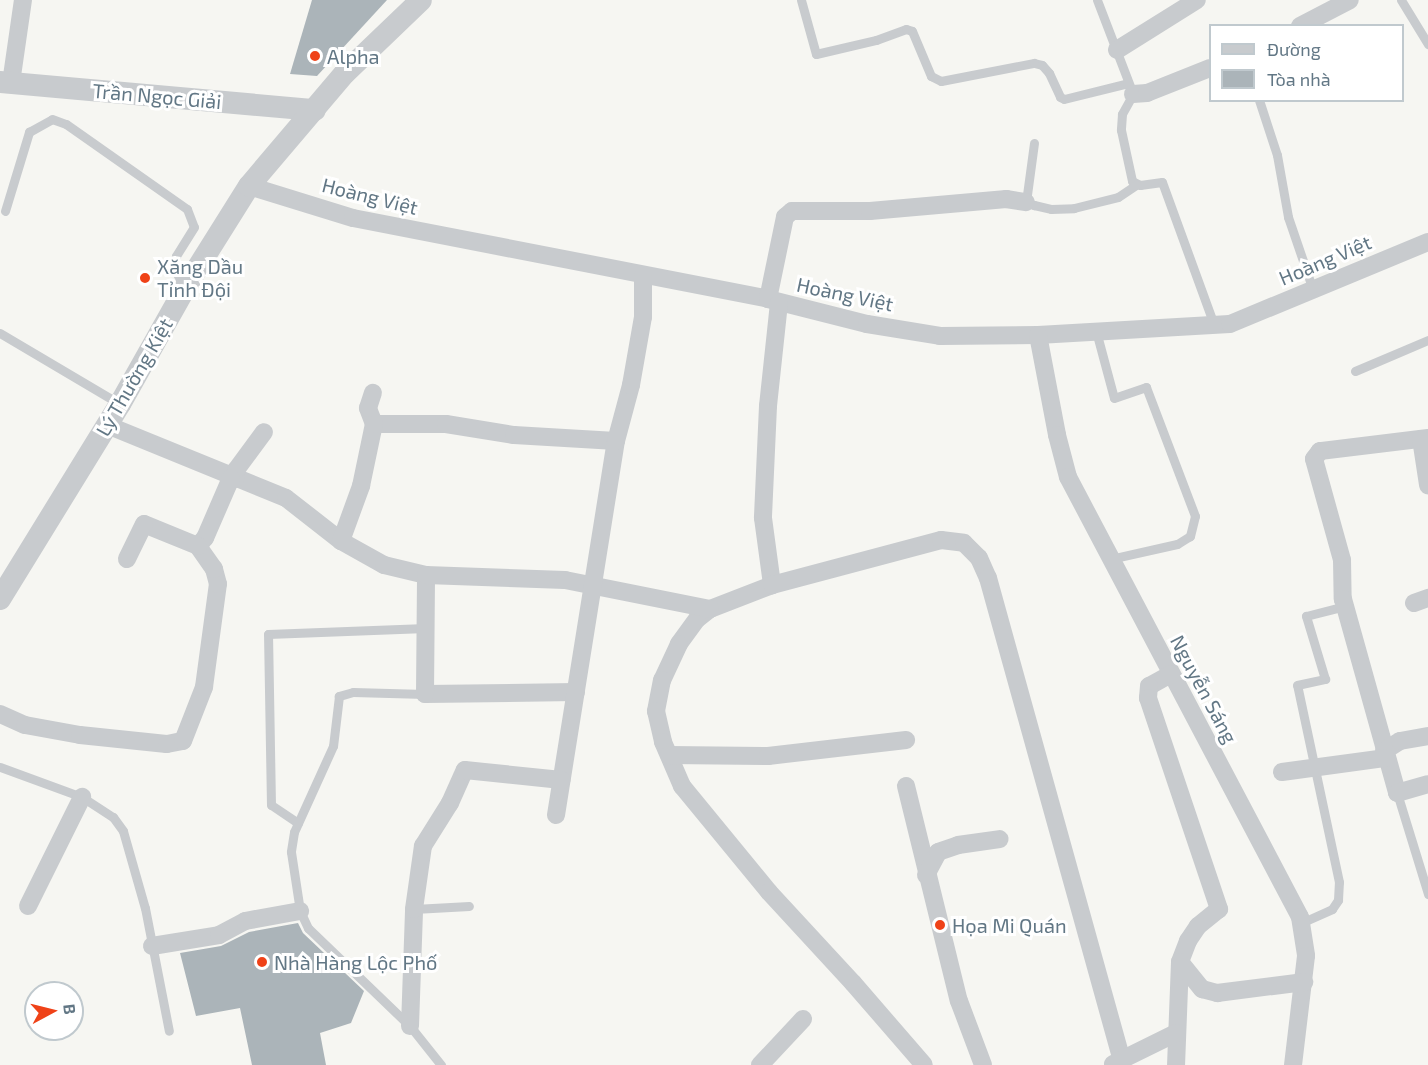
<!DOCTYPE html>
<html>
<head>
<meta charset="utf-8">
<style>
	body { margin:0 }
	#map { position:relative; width:1428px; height:1065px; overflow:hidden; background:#f6f6f2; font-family:"Exo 2",sans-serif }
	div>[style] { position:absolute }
	.building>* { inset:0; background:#abb4b9 }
	.service>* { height:9px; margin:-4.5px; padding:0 4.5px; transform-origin:4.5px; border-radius:4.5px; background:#c8cbce }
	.minor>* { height:18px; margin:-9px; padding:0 9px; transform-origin:9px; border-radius:9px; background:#c8cbce }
	.tertiary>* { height:22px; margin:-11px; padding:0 11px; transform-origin:11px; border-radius:11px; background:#c8cbce }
	.dots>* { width:16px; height:16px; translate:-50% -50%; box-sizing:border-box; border:3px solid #fff; border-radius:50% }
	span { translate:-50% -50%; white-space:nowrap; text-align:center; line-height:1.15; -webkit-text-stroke:6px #fff; paint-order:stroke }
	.poi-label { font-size:20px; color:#627785 }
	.left { translate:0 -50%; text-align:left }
	.street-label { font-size:20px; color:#627785 }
	.legend { position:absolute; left:1209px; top:24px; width:195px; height:78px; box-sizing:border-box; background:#fff; border:2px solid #c0c9ce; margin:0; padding:8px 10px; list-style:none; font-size:18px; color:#627785 }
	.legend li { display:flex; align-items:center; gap:12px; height:30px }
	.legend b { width:30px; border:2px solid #c0c9ce }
	.north { position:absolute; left:24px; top:981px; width:60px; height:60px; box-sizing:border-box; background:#fff; border:2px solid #c0c9ce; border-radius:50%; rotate:83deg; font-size:16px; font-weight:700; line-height:24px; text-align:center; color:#627785 }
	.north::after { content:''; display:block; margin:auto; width:21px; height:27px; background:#ef4218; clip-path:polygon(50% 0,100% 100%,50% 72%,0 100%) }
</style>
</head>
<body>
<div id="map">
	<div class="building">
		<div style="clip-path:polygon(312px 0,387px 0,317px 76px,290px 74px)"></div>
		<div style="clip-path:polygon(298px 923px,303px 933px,364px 991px,351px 1023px,320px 1033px,326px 1065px,252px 1065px,240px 1008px,196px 1016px,180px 953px,221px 946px,249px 932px)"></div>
	</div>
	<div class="service">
		<div style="left:801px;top:0;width:56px;rotate:74.5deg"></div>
		<div style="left:816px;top:54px;width:62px;rotate:-13.1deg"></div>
		<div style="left:876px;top:40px;width:32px;rotate:-20deg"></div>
		<div style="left:906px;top:29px;width:6px;rotate:18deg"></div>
		<div style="left:912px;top:31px;width:49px;rotate:67.1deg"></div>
		<div style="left:931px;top:76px;width:11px;rotate:27deg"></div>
		<div style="left:941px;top:81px;width:95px;rotate:-11deg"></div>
		<div style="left:1034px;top:63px;width:8px;rotate:14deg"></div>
		<div style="left:1042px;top:65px;width:11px;rotate:49deg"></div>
		<div style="left:1049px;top:73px;width:26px;rotate:65deg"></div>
		<div style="left:1060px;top:97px;width:4px;rotate:27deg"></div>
		<div style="left:1064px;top:99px;width:66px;rotate:-14deg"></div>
		<div style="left:1097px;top:0;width:101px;rotate:69deg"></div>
		<div style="left:1133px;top:94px;width:23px;rotate:119deg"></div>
		<div style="left:1122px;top:114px;width:16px;rotate:94deg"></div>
		<div style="left:1121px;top:130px;width:52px;rotate:77.8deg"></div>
		<div style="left:1132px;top:181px;width:9px;rotate:27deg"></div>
		<div style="left:1140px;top:185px;width:22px;rotate:-8deg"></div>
		<div style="left:1162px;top:182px;width:152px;rotate:70deg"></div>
		<div style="left:1401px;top:0;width:52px;rotate:58.5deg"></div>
		<div style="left:1259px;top:100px;width:58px;rotate:71.9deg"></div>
		<div style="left:1277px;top:155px;width:63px;rotate:79.9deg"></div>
		<div style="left:1288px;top:217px;width:77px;rotate:71.1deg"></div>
		<div style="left:1034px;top:143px;width:60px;rotate:97.7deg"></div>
		<div style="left:1026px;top:202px;width:9px;rotate:21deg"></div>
		<div style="left:1034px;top:205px;width:17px;rotate:13deg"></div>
		<div style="left:1051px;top:209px;width:23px;rotate:-2deg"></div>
		<div style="left:1074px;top:208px;width:45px;rotate:-14deg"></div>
		<div style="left:1118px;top:197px;width:22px;rotate:-34deg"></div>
		<div style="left:5px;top:211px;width:83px;rotate:-73.1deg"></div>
		<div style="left:29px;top:132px;width:26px;rotate:-29deg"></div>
		<div style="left:52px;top:119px;width:15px;rotate:20deg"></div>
		<div style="left:66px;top:124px;width:148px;rotate:35.1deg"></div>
		<div style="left:187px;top:209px;width:19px;rotate:69deg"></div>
		<div style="left:194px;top:227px;width:34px;rotate:122deg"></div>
		<div style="left:176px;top:256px;width:11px;rotate:105deg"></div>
		<div style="left:173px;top:267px;width:22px;rotate:60deg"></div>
		<div style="left:1096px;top:331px;width:69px;rotate:75deg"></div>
		<div style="left:1114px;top:398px;width:34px;rotate:-19deg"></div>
		<div style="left:1146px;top:387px;width:138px;rotate:69.2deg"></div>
		<div style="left:1195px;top:516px;width:21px;rotate:104deg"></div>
		<div style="left:1190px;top:536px;width:15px;rotate:148deg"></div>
		<div style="left:1177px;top:544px;width:69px;rotate:167.4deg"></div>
		<div style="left:0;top:333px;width:139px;rotate:30.6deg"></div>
		<div style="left:1355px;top:371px;width:79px;rotate:-23deg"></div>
		<div style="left:425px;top:694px;width:72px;rotate:-178.4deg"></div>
		<div style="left:353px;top:692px;width:15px;rotate:164deg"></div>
		<div style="left:339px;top:696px;width:50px;rotate:96.8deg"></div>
		<div style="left:333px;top:746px;width:94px;rotate:114.4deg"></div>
		<div style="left:294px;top:832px;width:20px;rotate:99deg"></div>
		<div style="left:291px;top:852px;width:60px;rotate:81.3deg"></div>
		<div style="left:300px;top:911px;width:19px;rotate:65deg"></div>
		<div style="left:308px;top:928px;width:141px;rotate:43.9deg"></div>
		<div style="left:410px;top:1026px;width:50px;rotate:51.5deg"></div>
		<div style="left:0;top:767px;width:87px;rotate:20.1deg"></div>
		<div style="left:82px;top:797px;width:37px;rotate:33deg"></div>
		<div style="left:113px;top:817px;width:17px;rotate:54deg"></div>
		<div style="left:123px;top:831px;width:80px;rotate:74.1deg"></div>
		<div style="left:145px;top:908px;width:125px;rotate:79deg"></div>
		<div style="left:1397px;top:793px;width:106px;rotate:72.9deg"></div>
		<div style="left:298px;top:823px;width:32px;rotate:-146deg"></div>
		<div style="left:271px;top:805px;width:171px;rotate:-91deg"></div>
		<div style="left:268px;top:634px;width:158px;rotate:-2.2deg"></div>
		<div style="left:414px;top:909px;width:55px;rotate:-3.1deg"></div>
		<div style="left:1301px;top:923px;width:34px;rotate:-24deg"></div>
		<div style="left:1332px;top:909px;width:11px;rotate:-56deg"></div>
		<div style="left:1338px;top:900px;width:18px;rotate:-87deg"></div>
		<div style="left:1339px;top:882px;width:201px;rotate:-102deg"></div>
		<div style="left:1297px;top:685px;width:29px;rotate:-12deg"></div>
		<div style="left:1325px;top:679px;width:66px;rotate:-106.8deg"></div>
		<div style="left:1306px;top:616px;width:40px;rotate:-14.4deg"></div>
	</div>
	<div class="minor">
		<div style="left:1300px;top:26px;width:56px;rotate:-27.5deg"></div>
		<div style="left:1117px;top:50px;width:94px;rotate:-32deg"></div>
		<div style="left:11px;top:83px;width:84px;rotate:-81.8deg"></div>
		<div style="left:1133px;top:94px;width:14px;rotate:-4deg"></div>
		<div style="left:1147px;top:93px;width:68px;rotate:-21.6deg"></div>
		<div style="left:249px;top:186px;width:109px;rotate:17.1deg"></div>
		<div style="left:353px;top:218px;width:423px;rotate:11deg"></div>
		<div style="left:768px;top:299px;width:102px;rotate:14.2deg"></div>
		<div style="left:867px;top:324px;width:74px;rotate:9.3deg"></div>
		<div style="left:940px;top:336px;width:98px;rotate:-0.6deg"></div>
		<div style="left:1038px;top:335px;width:192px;rotate:-3.3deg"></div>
		<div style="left:1230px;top:324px;width:214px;rotate:-22.5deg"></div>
		<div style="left:768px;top:299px;width:84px;rotate:-78.3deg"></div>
		<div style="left:785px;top:217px;width:9px;rotate:-41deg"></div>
		<div style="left:792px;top:211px;width:78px"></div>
		<div style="left:870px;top:211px;width:137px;rotate:-5deg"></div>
		<div style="left:1006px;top:199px;width:20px;rotate:9deg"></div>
		<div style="left:779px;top:303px;width:104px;rotate:96.1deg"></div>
		<div style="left:768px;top:406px;width:112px;rotate:92.6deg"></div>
		<div style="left:763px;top:518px;width:68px;rotate:82.3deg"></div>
		<div style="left:772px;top:585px;width:66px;rotate:158.8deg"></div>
		<div style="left:710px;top:609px;width:16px;rotate:142deg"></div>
		<div style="left:697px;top:619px;width:31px;rotate:126deg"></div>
		<div style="left:679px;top:644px;width:40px;rotate:115deg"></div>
		<div style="left:662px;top:680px;width:32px;rotate:101deg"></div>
		<div style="left:656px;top:711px;width:32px;rotate:77deg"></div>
		<div style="left:663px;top:742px;width:48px;rotate:66.6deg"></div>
		<div style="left:682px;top:786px;width:137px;rotate:50.6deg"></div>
		<div style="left:769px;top:892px;width:124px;rotate:47.3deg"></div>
		<div style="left:853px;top:983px;width:108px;rotate:49.1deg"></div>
		<div style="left:1038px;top:335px;width:102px;rotate:79.2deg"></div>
		<div style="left:1057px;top:435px;width:43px;rotate:75.3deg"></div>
		<div style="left:1068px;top:477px;width:497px;rotate:62.2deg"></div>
		<div style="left:1300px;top:917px;width:39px;rotate:81deg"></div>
		<div style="left:1306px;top:956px;width:110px;rotate:96.8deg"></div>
		<div style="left:374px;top:424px;width:72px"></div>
		<div style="left:446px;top:424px;width:69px;rotate:9.2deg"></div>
		<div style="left:514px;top:435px;width:102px;rotate:3.4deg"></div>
		<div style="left:107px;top:425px;width:193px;rotate:22.2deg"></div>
		<div style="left:286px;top:498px;width:70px;rotate:38deg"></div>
		<div style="left:341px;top:541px;width:49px;rotate:29.2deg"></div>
		<div style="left:384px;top:565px;width:43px;rotate:13.4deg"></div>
		<div style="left:1428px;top:438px;width:109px;rotate:173.1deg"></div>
		<div style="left:1320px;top:451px;width:10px;rotate:127deg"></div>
		<div style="left:1314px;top:459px;width:105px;rotate:74.5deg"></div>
		<div style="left:1342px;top:560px;width:39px;rotate:89deg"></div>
		<div style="left:1343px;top:599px;width:201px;rotate:74.4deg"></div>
		<div style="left:1397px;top:793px;width:32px;rotate:-16deg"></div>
		<div style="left:1421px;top:439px;width:47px;rotate:81.3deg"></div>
		<div style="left:235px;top:479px;width:9px;rotate:-84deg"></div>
		<div style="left:236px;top:470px;width:47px;rotate:-53.6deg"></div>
		<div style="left:341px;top:541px;width:59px;rotate:-70deg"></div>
		<div style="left:361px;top:486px;width:63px;rotate:-78.2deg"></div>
		<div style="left:374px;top:424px;width:17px;rotate:-111deg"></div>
		<div style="left:368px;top:408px;width:16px;rotate:-72deg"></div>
		<div style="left:198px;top:546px;width:11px;rotate:-49deg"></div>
		<div style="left:205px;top:538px;width:65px;rotate:-66.6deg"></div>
		<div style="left:772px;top:585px;width:175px;rotate:-14.9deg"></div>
		<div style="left:941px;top:540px;width:23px;rotate:7deg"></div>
		<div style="left:964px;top:543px;width:21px;rotate:45deg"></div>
		<div style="left:979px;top:558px;width:22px;rotate:66deg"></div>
		<div style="left:988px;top:578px;width:501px;rotate:74.49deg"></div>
		<div style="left:1414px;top:603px;width:15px;rotate:-20deg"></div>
		<div style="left:1171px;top:674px;width:25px;rotate:151deg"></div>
		<div style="left:1149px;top:686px;width:12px;rotate:95deg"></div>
		<div style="left:1148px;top:698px;width:223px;rotate:71.4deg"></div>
		<div style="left:1219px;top:909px;width:27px;rotate:141deg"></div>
		<div style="left:1198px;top:926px;width:18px;rotate:124deg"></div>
		<div style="left:1188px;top:941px;width:22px;rotate:111deg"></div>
		<div style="left:1180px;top:962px;width:103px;rotate:92.2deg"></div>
		<div style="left:576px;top:692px;width:151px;rotate:179.2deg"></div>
		<div style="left:425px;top:694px;width:119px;rotate:-89.5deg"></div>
		<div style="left:426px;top:575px;width:139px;rotate:2.1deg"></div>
		<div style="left:565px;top:580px;width:148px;rotate:11.3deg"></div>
		<div style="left:0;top:714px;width:27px;rotate:24deg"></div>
		<div style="left:25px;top:725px;width:56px;rotate:10.3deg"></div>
		<div style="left:80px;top:735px;width:87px;rotate:5.9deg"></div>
		<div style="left:167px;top:744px;width:16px;rotate:-11deg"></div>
		<div style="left:183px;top:741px;width:58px;rotate:-68.7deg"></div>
		<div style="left:204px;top:687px;width:104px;rotate:-82.3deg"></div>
		<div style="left:218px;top:584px;width:16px;rotate:-105deg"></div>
		<div style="left:214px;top:569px;width:28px;rotate:-125deg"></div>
		<div style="left:198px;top:546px;width:58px;rotate:-157.8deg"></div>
		<div style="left:144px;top:524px;width:39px;rotate:116deg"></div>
		<div style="left:1384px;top:751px;width:19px;rotate:-32deg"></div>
		<div style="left:1400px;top:741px;width:28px;rotate:-10deg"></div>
		<div style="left:669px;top:755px;width:99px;rotate:0.6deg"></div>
		<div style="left:768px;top:756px;width:139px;rotate:-6.6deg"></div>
		<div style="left:1282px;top:772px;width:105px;rotate:-7.7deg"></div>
		<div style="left:906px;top:786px;width:221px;rotate:76.2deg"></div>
		<div style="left:959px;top:1001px;width:68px;rotate:69.4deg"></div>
		<div style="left:556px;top:815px;width:379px;rotate:-80.9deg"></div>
		<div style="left:616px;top:441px;width:58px;rotate:-75deg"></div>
		<div style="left:631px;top:385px;width:69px;rotate:-80deg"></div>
		<div style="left:643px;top:317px;width:41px;rotate:-90deg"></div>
		<div style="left:926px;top:875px;width:26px;rotate:-62deg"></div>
		<div style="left:938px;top:852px;width:21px;rotate:-19deg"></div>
		<div style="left:958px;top:845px;width:42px;rotate:-8.1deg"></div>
		<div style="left:28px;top:906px;width:122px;rotate:-63.6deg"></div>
		<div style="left:152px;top:946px;width:68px;rotate:-9.3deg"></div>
		<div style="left:219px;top:935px;width:30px;rotate:-28deg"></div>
		<div style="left:245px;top:921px;width:56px;rotate:-10.3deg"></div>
		<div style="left:1180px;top:962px;width:35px;rotate:51deg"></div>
		<div style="left:1202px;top:989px;width:16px;rotate:15deg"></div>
		<div style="left:1217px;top:993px;width:88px;rotate:-7.2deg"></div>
		<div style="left:410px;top:1026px;width:117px;rotate:-88deg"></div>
		<div style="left:414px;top:909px;width:64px;rotate:-81.9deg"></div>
		<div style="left:423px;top:846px;width:51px;rotate:-57.9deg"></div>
		<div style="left:450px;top:803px;width:36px;rotate:-66deg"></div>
		<div style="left:465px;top:770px;width:97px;rotate:5.9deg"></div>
		<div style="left:1113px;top:1064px;width:70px;rotate:-26.2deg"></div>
		<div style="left:760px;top:1065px;width:63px;rotate:-46.9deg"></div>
	</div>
	<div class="tertiary">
		<div style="left:0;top:82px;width:316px;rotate:5.1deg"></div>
		<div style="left:0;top:599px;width:229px;rotate:-58.4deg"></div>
		<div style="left:120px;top:404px;width:133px;rotate:-60.7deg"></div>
		<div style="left:185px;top:288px;width:120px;rotate:-57.9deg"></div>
		<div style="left:249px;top:186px;width:148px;rotate:-49.7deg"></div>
		<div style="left:345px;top:73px;width:105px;rotate:-43.8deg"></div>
	</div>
	<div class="dots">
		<div style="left:315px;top:56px;background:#ef4218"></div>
		<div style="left:145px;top:278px;background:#ef4218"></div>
		<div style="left:940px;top:925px;background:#ef4218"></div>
		<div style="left:262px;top:962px;background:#ef4218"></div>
	</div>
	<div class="poi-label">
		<span class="left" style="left:327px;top:56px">Alpha</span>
		<span class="left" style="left:157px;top:278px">Xăng Dầu<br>Tỉnh Đội</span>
		<span class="left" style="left:952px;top:925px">Họa Mi Quán</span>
		<span class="left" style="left:274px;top:962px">Nhà Hàng Lộc Phố</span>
	</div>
	<div class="street-label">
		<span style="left:157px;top:96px;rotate:5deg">Trần Ngọc Giải</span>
		<span style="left:370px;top:196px;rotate:14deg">Hoàng Việt</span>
		<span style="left:1325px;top:260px;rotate:-23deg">Hoàng Việt</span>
		<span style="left:845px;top:294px;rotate:12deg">Hoàng Việt</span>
		<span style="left:134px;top:377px;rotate:-60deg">Lý Thường Kiệt</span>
		<span style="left:1204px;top:689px;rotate:62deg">Nguyễn Sáng</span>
	</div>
	<ul class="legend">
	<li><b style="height:8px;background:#c8cbce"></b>Đường</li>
	<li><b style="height:16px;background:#abb4b9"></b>Tòa nhà</li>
	</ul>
	<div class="north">B</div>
</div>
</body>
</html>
